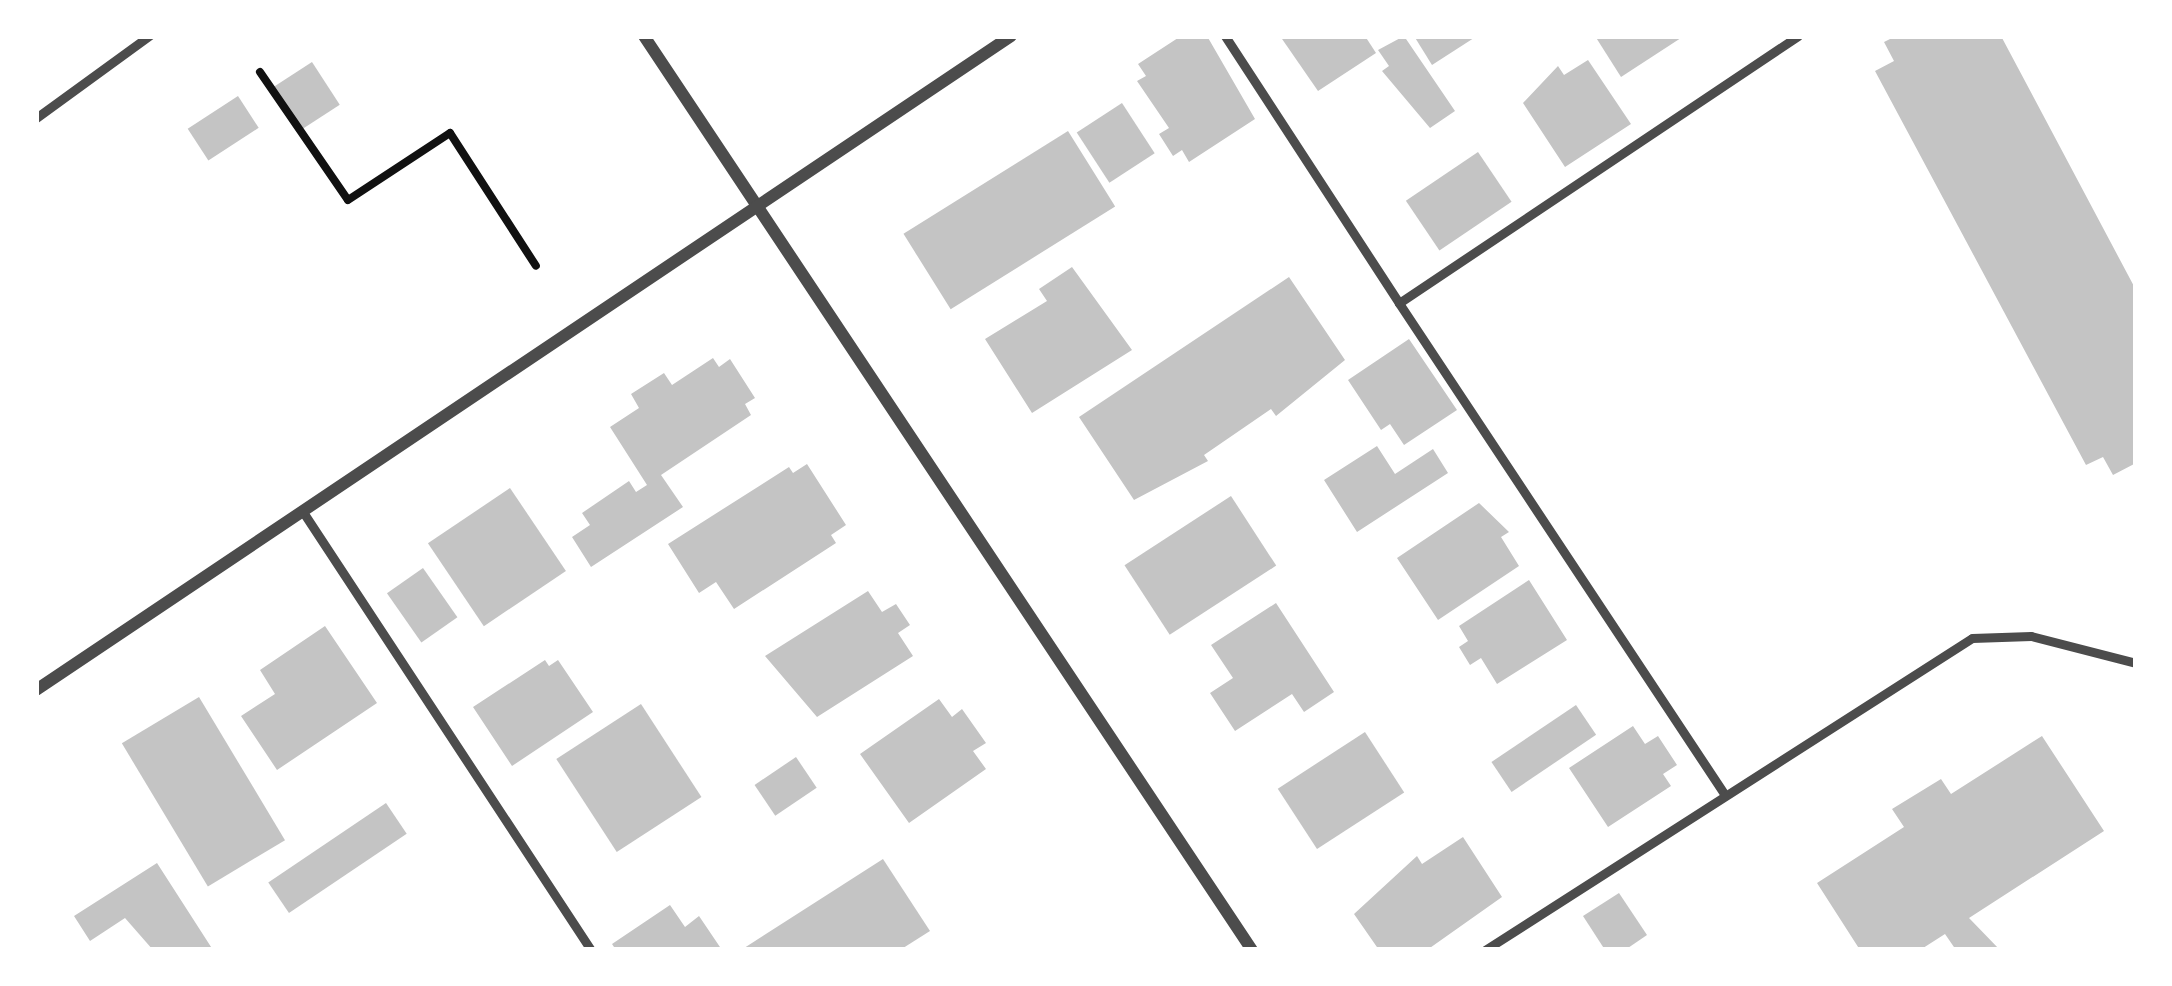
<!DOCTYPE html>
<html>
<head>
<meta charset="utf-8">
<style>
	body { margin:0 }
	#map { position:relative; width:2172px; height:986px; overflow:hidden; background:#fff; font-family:"Public Sans",sans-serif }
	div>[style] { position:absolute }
	.building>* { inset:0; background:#c4c4c4; transform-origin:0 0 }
	.path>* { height:8px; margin:-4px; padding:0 4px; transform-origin:4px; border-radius:4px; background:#111 }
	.service>* { height:9px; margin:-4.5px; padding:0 4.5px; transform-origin:4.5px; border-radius:4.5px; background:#4c4c4c }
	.minor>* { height:12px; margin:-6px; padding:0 6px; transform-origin:6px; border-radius:6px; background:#4c4c4c }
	span { translate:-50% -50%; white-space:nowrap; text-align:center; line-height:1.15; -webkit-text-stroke:9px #fff; paint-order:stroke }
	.frame { position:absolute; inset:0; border:39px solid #fff; pointer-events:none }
</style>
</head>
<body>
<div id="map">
	<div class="building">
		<div style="clip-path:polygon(1181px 36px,1207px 36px,1255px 119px,1189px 162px,1182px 150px,1173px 156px,1159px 134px,1169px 128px,1137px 81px,1146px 76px,1138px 64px)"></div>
		<div style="clip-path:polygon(1280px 36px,1365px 36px,1376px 53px,1318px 91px)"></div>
		<div style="clip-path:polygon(1404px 36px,1455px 111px,1430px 128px,1382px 71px,1389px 66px,1378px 50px)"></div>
		<div style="clip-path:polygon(1414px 36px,1477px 36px,1432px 65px)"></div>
		<div style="clip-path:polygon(1595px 36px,1684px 36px,1621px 77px)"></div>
		<div style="clip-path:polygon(1896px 36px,2001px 36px,2136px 290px,2136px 463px,2113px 475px,2103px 457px,2086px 465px,1875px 71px,1894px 61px,1884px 42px)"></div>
		<div style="clip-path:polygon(1588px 60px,1631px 124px,1565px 167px,1523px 103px,1558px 66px,1564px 75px)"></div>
		<div style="left:312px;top:62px;width:51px;height:51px;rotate:57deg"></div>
		<div style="left:238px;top:96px;width:38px;height:60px;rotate:57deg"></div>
		<div style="left:1122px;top:103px;width:60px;height:54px;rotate:57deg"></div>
		<div style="left:1068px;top:131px;width:89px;height:194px;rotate:58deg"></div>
		<div style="left:1478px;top:152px;width:60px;height:87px;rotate:56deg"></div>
		<div style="clip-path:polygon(1072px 267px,1132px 350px,1032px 413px,985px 339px,1047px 301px,1039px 289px)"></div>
		<div style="clip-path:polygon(1289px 277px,1345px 360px,1276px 416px,1271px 409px,1204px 455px,1208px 461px,1134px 500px,1079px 417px)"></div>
		<div style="clip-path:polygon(1409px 339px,1457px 410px,1404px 445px,1390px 424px,1381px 430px,1348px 380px)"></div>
		<div style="clip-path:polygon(713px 358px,719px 367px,730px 359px,755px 398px,745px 404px,751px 415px,661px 475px,683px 507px,591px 567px,572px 537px,590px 525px,582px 513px,629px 481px,636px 492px,647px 485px,610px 427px,639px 408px,631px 394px,664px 373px,672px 385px)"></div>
		<div style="clip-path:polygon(1377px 446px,1395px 474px,1433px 449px,1448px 473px,1357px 532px,1324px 480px)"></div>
		<div style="clip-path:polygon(807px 464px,846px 525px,831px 535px,836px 543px,734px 609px,716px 582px,699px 593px,668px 544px,789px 467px,793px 473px)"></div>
		<div style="left:510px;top:488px;width:100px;height:99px;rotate:56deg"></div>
		<div style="left:1231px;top:496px;width:83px;height:127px;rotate:57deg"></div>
		<div style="clip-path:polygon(1479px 503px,1509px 532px,1501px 537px,1519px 566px,1438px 620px,1397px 558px)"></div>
		<div style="left:423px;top:568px;width:60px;height:44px;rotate:55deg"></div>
		<div style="clip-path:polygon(1529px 580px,1567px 640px,1497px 684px,1481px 658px,1470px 665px,1459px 647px,1468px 641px,1459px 626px)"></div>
		<div style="clip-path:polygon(868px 591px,882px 612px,896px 604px,910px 625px,898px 633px,913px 656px,817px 717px,765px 656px)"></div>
		<div style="clip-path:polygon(1276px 603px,1334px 692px,1304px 712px,1292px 694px,1235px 731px,1210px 693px,1233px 678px,1211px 645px)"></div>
		<div style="clip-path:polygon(325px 626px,377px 703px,277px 770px,241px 716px,275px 694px,260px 670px)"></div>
		<div style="clip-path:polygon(545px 660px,549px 666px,558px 660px,593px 712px,512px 766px,473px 707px)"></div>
		<div style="left:199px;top:697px;width:167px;height:90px;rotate:59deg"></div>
		<div style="clip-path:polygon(939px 699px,952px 717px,962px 709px,986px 743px,973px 751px,986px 769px,909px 823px,860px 754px)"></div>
		<div style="left:641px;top:704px;width:111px;height:101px;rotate:57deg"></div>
		<div style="left:1576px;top:705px;width:36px;height:102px;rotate:56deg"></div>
		<div style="clip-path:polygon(1633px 726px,1645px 744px,1658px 736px,1677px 765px,1663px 774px,1671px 786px,1608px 827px,1569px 768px)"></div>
		<div style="left:1365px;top:732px;width:72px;height:104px;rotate:57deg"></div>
		<div style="clip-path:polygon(2042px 736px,2104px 831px,1969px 918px,2000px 950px,1956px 950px,1945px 934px,1920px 950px,1860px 950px,1817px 883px,1904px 827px,1892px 809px,1941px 779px,1951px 794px)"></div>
		<div style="left:796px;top:757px;width:37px;height:50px;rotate:56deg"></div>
		<div style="left:386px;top:803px;width:37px;height:142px;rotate:56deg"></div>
		<div style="clip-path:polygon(1463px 837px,1502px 897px,1427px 950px,1379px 950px,1354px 914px,1417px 856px,1422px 864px)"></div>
		<div style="clip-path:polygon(883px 859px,930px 931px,900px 950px,741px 950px)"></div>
		<div style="clip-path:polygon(157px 863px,213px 950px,153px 950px,125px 918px,90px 941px,74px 916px)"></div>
		<div style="clip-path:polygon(1619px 893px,1647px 935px,1625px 950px,1605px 950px,1583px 916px)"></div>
		<div style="clip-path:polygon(670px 905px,685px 927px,699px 916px,722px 950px,616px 950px,612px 944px)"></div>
	</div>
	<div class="path">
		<div style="left:260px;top:72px;width:155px;rotate:55.5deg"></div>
		<div style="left:348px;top:200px;width:122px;rotate:-33.3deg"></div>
		<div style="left:450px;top:133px;width:158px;rotate:57.1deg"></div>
	</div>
	<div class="service">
		<div style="left:1225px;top:36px;width:319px;rotate:56.9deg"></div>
		<div style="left:36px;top:118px;width:140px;rotate:-36deg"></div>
		<div style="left:305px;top:515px;width:521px;rotate:56.68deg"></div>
		<div style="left:1723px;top:792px;width:587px;rotate:-123.53deg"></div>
		<div style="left:1399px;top:303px;width:480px;rotate:-33.8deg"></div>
		<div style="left:1485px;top:950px;width:578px;rotate:-32.65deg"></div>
		<div style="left:1972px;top:638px;width:59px;rotate:-1.9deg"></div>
		<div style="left:2031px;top:636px;width:108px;rotate:14.4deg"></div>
	</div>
	<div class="minor">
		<div style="left:644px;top:36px;width:1098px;rotate:56.37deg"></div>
		<div style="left:36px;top:690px;width:1174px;rotate:-33.85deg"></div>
	</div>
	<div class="frame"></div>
</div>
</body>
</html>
